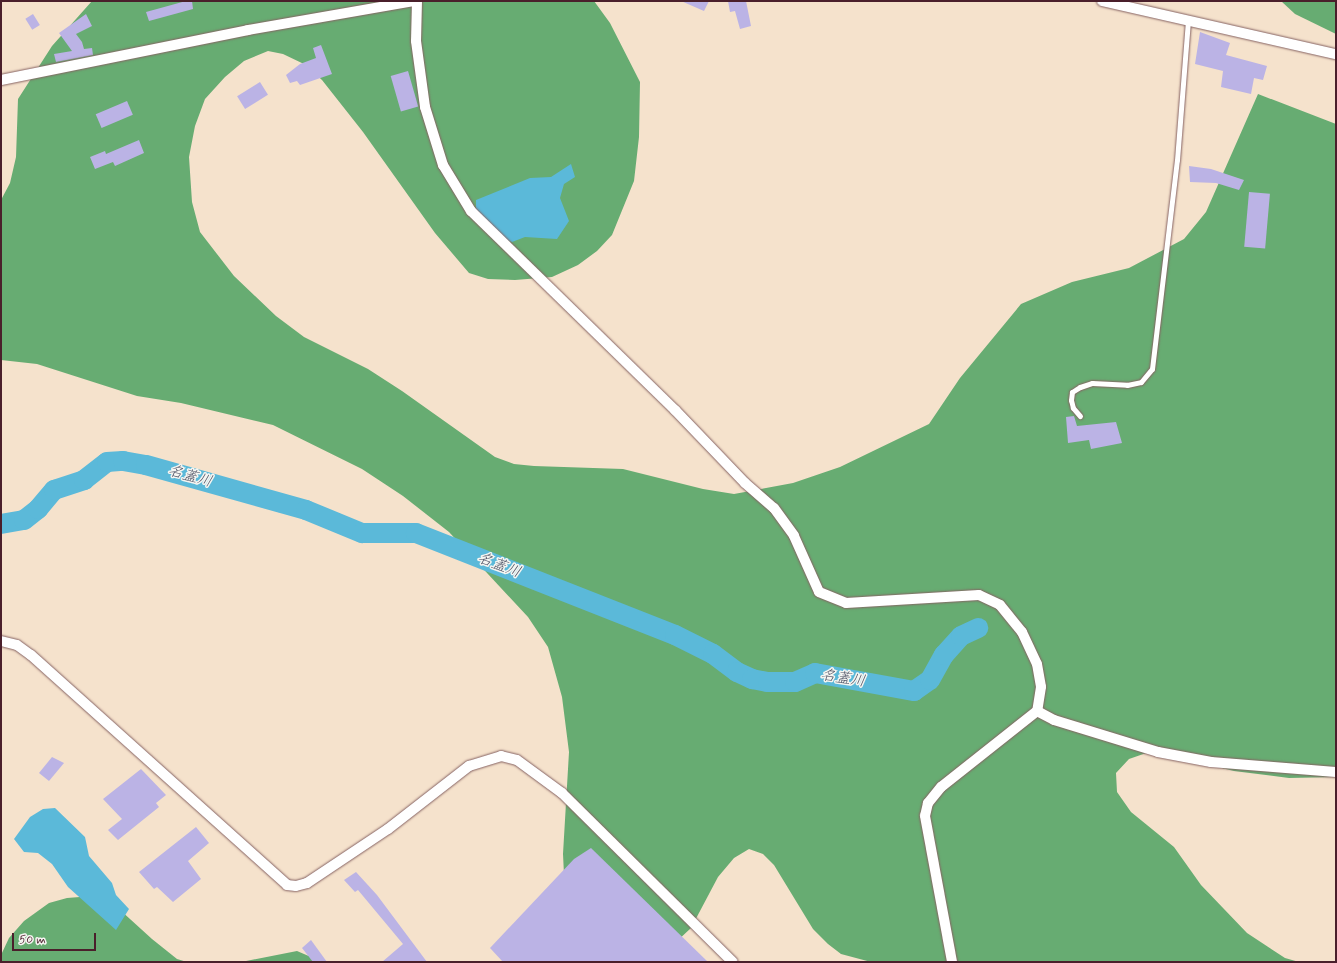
<!DOCTYPE html>
<html>
<head>
<meta charset="utf-8">
<style>
	body { margin:0 }
	#map { position:relative; width:1337px; height:963px; overflow:hidden; background:#f5e2cc; font-family:Mynerve,"Klee One",sans-serif }
	div>[style] { position:absolute }
	.forest>* { inset:0; background:#67ac72 }
	.water>* { inset:0; background:#5bb9d9 }
	.river>* { height:20px; margin:-10px; padding:0 10px; transform-origin:10px; border-radius:10px; background:#5bb9d9 }
	.building>* { inset:0; background:#bbb3e5; transform-origin:0 0 }
	.roads { filter:drop-shadow(0 0 1px #866363) drop-shadow(0 0 1px #866363) }
	.lane>* { height:5px; margin:-2.5px; padding:0 2.5px; transform-origin:2.5px; border-radius:2.5px; background:#fff }
	.street>* { height:10px; margin:-5px; padding:0 5px; transform-origin:5px; border-radius:5px; background:#fff }
	span { translate:-50% -50%; white-space:nowrap; text-align:center; line-height:1.15; -webkit-text-stroke:3px #f6f6f2; paint-order:stroke }
	.water-label { font-size:15px; color:#505568; font-style:italic }
	.frame { position:absolute; inset:0; border:2px solid #4a1f2b; pointer-events:none }
	.scale { position:absolute; left:12px; top:933px; width:84px; height:18px; box-sizing:border-box; border:2px solid #4a1f2b; border-top:0; padding-left:5px; font-size:12px; line-height:14px; white-space:nowrap; color:#4a1f2b; -webkit-text-stroke:3px #f6f6f2; paint-order:stroke }
</style>
</head>
<body>
<div id="map">
	<div class="forest">
		<div style="clip-path:polygon(92px 1px,594px 1px,610px 23px,640px 82px,639px 137px,634px 181px,612px 235px,597px 251px,578px 265px,552px 277px,515px 280px,488px 279px,469px 273px,435px 233px,363px 132px,322px 80px,306px 65px,283px 54px,268px 51px,244px 61px,225px 77px,205px 99px,195px 126px,189px 157px,192px 202px,200px 232px,234px 276px,276px 316px,304px 337px,368px 369px,402px 391px,495px 457px,514px 464px,534px 466px,623px 469px,703px 489px,734px 494px,793px 483px,840px 467px,929px 424px,960px 378px,1021px 304px,1072px 282px,1129px 268px,1184px 239px,1206px 212px,1258px 94px,1336px 124px,1336px 777px,1289px 778px,1234px 771px,1152px 751px,1129px 759px,1116px 773px,1117px 792px,1131px 812px,1174px 847px,1201px 885px,1247px 933px,1285px 958px,1299px 962px,871px 962px,841px 954px,828px 944px,813px 929px,774px 865px,763px 854px,749px 849px,734px 858px,718px 877px,691px 928px,676px 942px,565px 896px,563px 854px,569px 752px,562px 697px,548px 647px,528px 617px,449px 532px,403px 496px,362px 469px,273px 425px,181px 403px,137px 396px,37px 364px,1px 360px,1px 200px,10px 183px,16px 157px,18px 99px,52px 46px)"></div>
		<div style="clip-path:polygon(1281px 1px,1336px 1px,1336px 34px,1295px 14px)"></div>
		<div style="clip-path:polygon(93px 896px,119px 909px,152px 939px,177px 959px,187px 962px,1px 962px,1px 955px,9px 938px,24px 921px,49px 903px,67px 898px)"></div>
		<div style="clip-path:polygon(297px 951px,311px 957px,315px 962px,241px 962px)"></div>
	</div>
	<div class="water">
		<div style="clip-path:polygon(571px 164px,575px 177px,564px 184px,560px 198px,569px 221px,557px 239px,525px 237px,512px 242px,505px 239px,476px 210px,476px 200px,530px 178px,551px 177px)"></div>
		<div style="clip-path:polygon(55px 808px,85px 837px,89px 856px,112px 883px,116px 895px,129px 909px,116px 930px,68px 887px,52px 864px,38px 853px,24px 852px,14px 839px,30px 817px,43px 809px)"></div>
	</div>
	<div class="river">
		<div style="left:1px;top:524px;width:23px;rotate:-10deg"></div>
		<div style="left:24px;top:520px;width:18px;rotate:-38deg"></div>
		<div style="left:38px;top:509px;width:25px;rotate:-50deg"></div>
		<div style="left:54px;top:490px;width:32px;rotate:-18deg"></div>
		<div style="left:84px;top:480px;width:29px;rotate:-38deg"></div>
		<div style="left:107px;top:462px;width:16px;rotate:-4deg"></div>
		<div style="left:123px;top:461px;width:23px;rotate:10deg"></div>
		<div style="left:146px;top:465px;width:166px;rotate:15.7deg"></div>
		<div style="left:306px;top:510px;width:61px;rotate:22.3deg"></div>
		<div style="left:362px;top:533px;width:54px"></div>
		<div style="left:416px;top:533px;width:278px;rotate:21.5deg"></div>
		<div style="left:675px;top:635px;width:42px;rotate:26.6deg"></div>
		<div style="left:713px;top:654px;width:30px;rotate:37deg"></div>
		<div style="left:737px;top:672px;width:17px;rotate:25deg"></div>
		<div style="left:752px;top:679px;width:16px;rotate:11deg"></div>
		<div style="left:768px;top:682px;width:27px"></div>
		<div style="left:795px;top:682px;width:22px;rotate:-24deg"></div>
		<div style="left:815px;top:673px;width:101px;rotate:10.3deg"></div>
		<div style="left:914px;top:691px;width:19px;rotate:-35deg"></div>
		<div style="left:930px;top:680px;width:29px;rotate:-61deg"></div>
		<div style="left:944px;top:655px;width:25px;rotate:-48deg"></div>
		<div style="left:961px;top:636px;width:19px;rotate:-25deg"></div>
	</div>
	<div class="building">
		<div style="clip-path:polygon(186px 1px,192px 1px,193px 9px,149px 21px,146px 12px)"></div>
		<div style="clip-path:polygon(681px 1px,709px 1px,704px 11px)"></div>
		<div style="clip-path:polygon(728px 1px,746px 1px,751px 26px,740px 29px,735px 11px,730px 12px)"></div>
		<div style="left:33px;top:14px;width:13px;height:9px;rotate:58deg"></div>
		<div style="clip-path:polygon(86px 14px,92px 26px,76px 34px,82px 42px,84px 49px,92px 48px,93px 55px,56px 62px,54px 54px,72px 51px,59px 33px)"></div>
		<div style="clip-path:polygon(1200px 32px,1230px 43px,1226px 55px,1267px 66px,1263px 80px,1254px 78px,1251px 94px,1221px 87px,1223px 71px,1195px 64px)"></div>
		<div style="clip-path:polygon(321px 45px,332px 74px,300px 85px,297px 81px,290px 83px,286px 75px,300px 64px,316px 58px,313px 48px)"></div>
		<div style="left:408px;top:71px;width:37px;height:18px;rotate:74deg"></div>
		<div style="left:260px;top:82px;width:15px;height:27px;rotate:58deg"></div>
		<div style="left:127px;top:101px;width:15px;height:34px;rotate:67deg"></div>
		<div style="clip-path:polygon(139px 140px,144px 153px,115px 166px,113px 162px,95px 169px,90px 157px,105px 151px,106px 154px)"></div>
		<div style="clip-path:polygon(1189px 166px,1211px 169px,1244px 180px,1239px 190px,1216px 183px,1190px 182px)"></div>
		<div style="left:1249px;top:192px;width:21px;height:55px;rotate:5deg"></div>
		<div style="clip-path:polygon(1074px 416px,1077px 426px,1116px 422px,1122px 443px,1091px 449px,1089px 440px,1068px 443px,1066px 417px)"></div>
		<div style="clip-path:polygon(52px 757px,64px 763px,49px 781px,39px 773px)"></div>
		<div style="clip-path:polygon(141px 769px,166px 795px,156px 803px,159px 807px,118px 840px,108px 830px,122px 819px,103px 799px)"></div>
		<div style="clip-path:polygon(196px 827px,209px 843px,188px 861px,201px 879px,173px 902px,157px 887px,154px 889px,139px 872px)"></div>
		<div style="clip-path:polygon(591px 848px,708px 962px,503px 962px,490px 948px,574px 859px)"></div>
		<div style="clip-path:polygon(356px 872px,377px 895px,427px 962px,382px 962px,403px 944px,358px 890px,355px 892px,344px 880px)"></div>
		<div style="clip-path:polygon(311px 940px,327px 962px,313px 962px,302px 948px)"></div>
	</div>
	<div class="roads">
		<div class="lane">
			<div style="left:1080px;top:416px;width:11px;rotate:-131deg"></div>
			<div style="left:1073px;top:408px;width:8px;rotate:-104deg"></div>
			<div style="left:1071px;top:400px;width:8px;rotate:-83deg"></div>
			<div style="left:1072px;top:392px;width:9px;rotate:-32deg"></div>
			<div style="left:1080px;top:387px;width:13px;rotate:-18deg"></div>
			<div style="left:1092px;top:383px;width:35px;rotate:3deg"></div>
			<div style="left:1127px;top:385px;width:14px;rotate:-12deg"></div>
			<div style="left:1141px;top:382px;width:17px;rotate:-50deg"></div>
			<div style="left:1152px;top:369px;width:210px;rotate:-83.2deg"></div>
			<div style="left:1177px;top:160px;width:141px;rotate:-85.5deg"></div>
		</div>
		<div class="street">
			<div style="left:417px;top:1px;width:40px;rotate:91.4deg"></div>
			<div style="left:416px;top:41px;width:67px;rotate:82.2deg"></div>
			<div style="left:425px;top:107px;width:61px;rotate:72.8deg"></div>
			<div style="left:443px;top:165px;width:54px;rotate:58.7deg"></div>
			<div style="left:471px;top:211px;width:285px;rotate:44.3deg"></div>
			<div style="left:675px;top:410px;width:101px;rotate:46.2deg"></div>
			<div style="left:745px;top:483px;width:38px;rotate:41deg"></div>
			<div style="left:774px;top:508px;width:34px;rotate:54deg"></div>
			<div style="left:794px;top:536px;width:61px;rotate:65.9deg"></div>
			<div style="left:819px;top:592px;width:29px;rotate:22deg"></div>
			<div style="left:846px;top:603px;width:133px;rotate:-3.4deg"></div>
			<div style="left:979px;top:595px;width:23px;rotate:25deg"></div>
			<div style="left:1000px;top:605px;width:35px;rotate:51deg"></div>
			<div style="left:1022px;top:632px;width:35px;rotate:65deg"></div>
			<div style="left:1037px;top:664px;width:23px;rotate:80deg"></div>
			<div style="left:1041px;top:687px;width:24px;rotate:99deg"></div>
			<div style="left:1037px;top:711px;width:122px;rotate:141.6deg"></div>
			<div style="left:941px;top:787px;width:21px;rotate:129deg"></div>
			<div style="left:928px;top:803px;width:13px;rotate:103deg"></div>
			<div style="left:925px;top:816px;width:148px;rotate:79.5deg"></div>
			<div style="left:1102px;top:1px;width:240px;rotate:12.8deg"></div>
			<div style="left:1px;top:80px;width:252px;rotate:-11.4deg"></div>
			<div style="left:248px;top:30px;width:169px;rotate:-9.9deg"></div>
			<div style="left:1px;top:641px;width:16px;rotate:14deg"></div>
			<div style="left:17px;top:645px;width:17px;rotate:36deg"></div>
			<div style="left:31px;top:655px;width:344px;rotate:41.9deg"></div>
			<div style="left:287px;top:885px;width:9px;rotate:6deg"></div>
			<div style="left:296px;top:886px;width:11px;rotate:-15deg"></div>
			<div style="left:307px;top:883px;width:97px;rotate:-33.7deg"></div>
			<div style="left:388px;top:829px;width:103px;rotate:-37.9deg"></div>
			<div style="left:469px;top:766px;width:34px;rotate:-17deg"></div>
			<div style="left:501px;top:756px;width:16px;rotate:14deg"></div>
			<div style="left:517px;top:760px;width:56px;rotate:36.3deg"></div>
			<div style="left:562px;top:793px;width:240px;rotate:44.7deg"></div>
			<div style="left:1037px;top:711px;width:19px;rotate:28deg"></div>
			<div style="left:1054px;top:720px;width:109px;rotate:17.1deg"></div>
			<div style="left:1158px;top:752px;width:54px;rotate:10.7deg"></div>
			<div style="left:1211px;top:762px;width:125px;rotate:4.6deg"></div>
		</div>
	</div>
	<div class="water-label">
		<span style="left:190px;top:477px;rotate:16deg">名蓋川</span>
		<span style="left:499px;top:566px;rotate:21deg">名蓋川</span>
		<span style="left:843px;top:679px;rotate:9deg">名蓋川</span>
	</div>
	<div class="frame"></div>
	<div class="scale">50 m</div>
</div>
</body>
</html>
